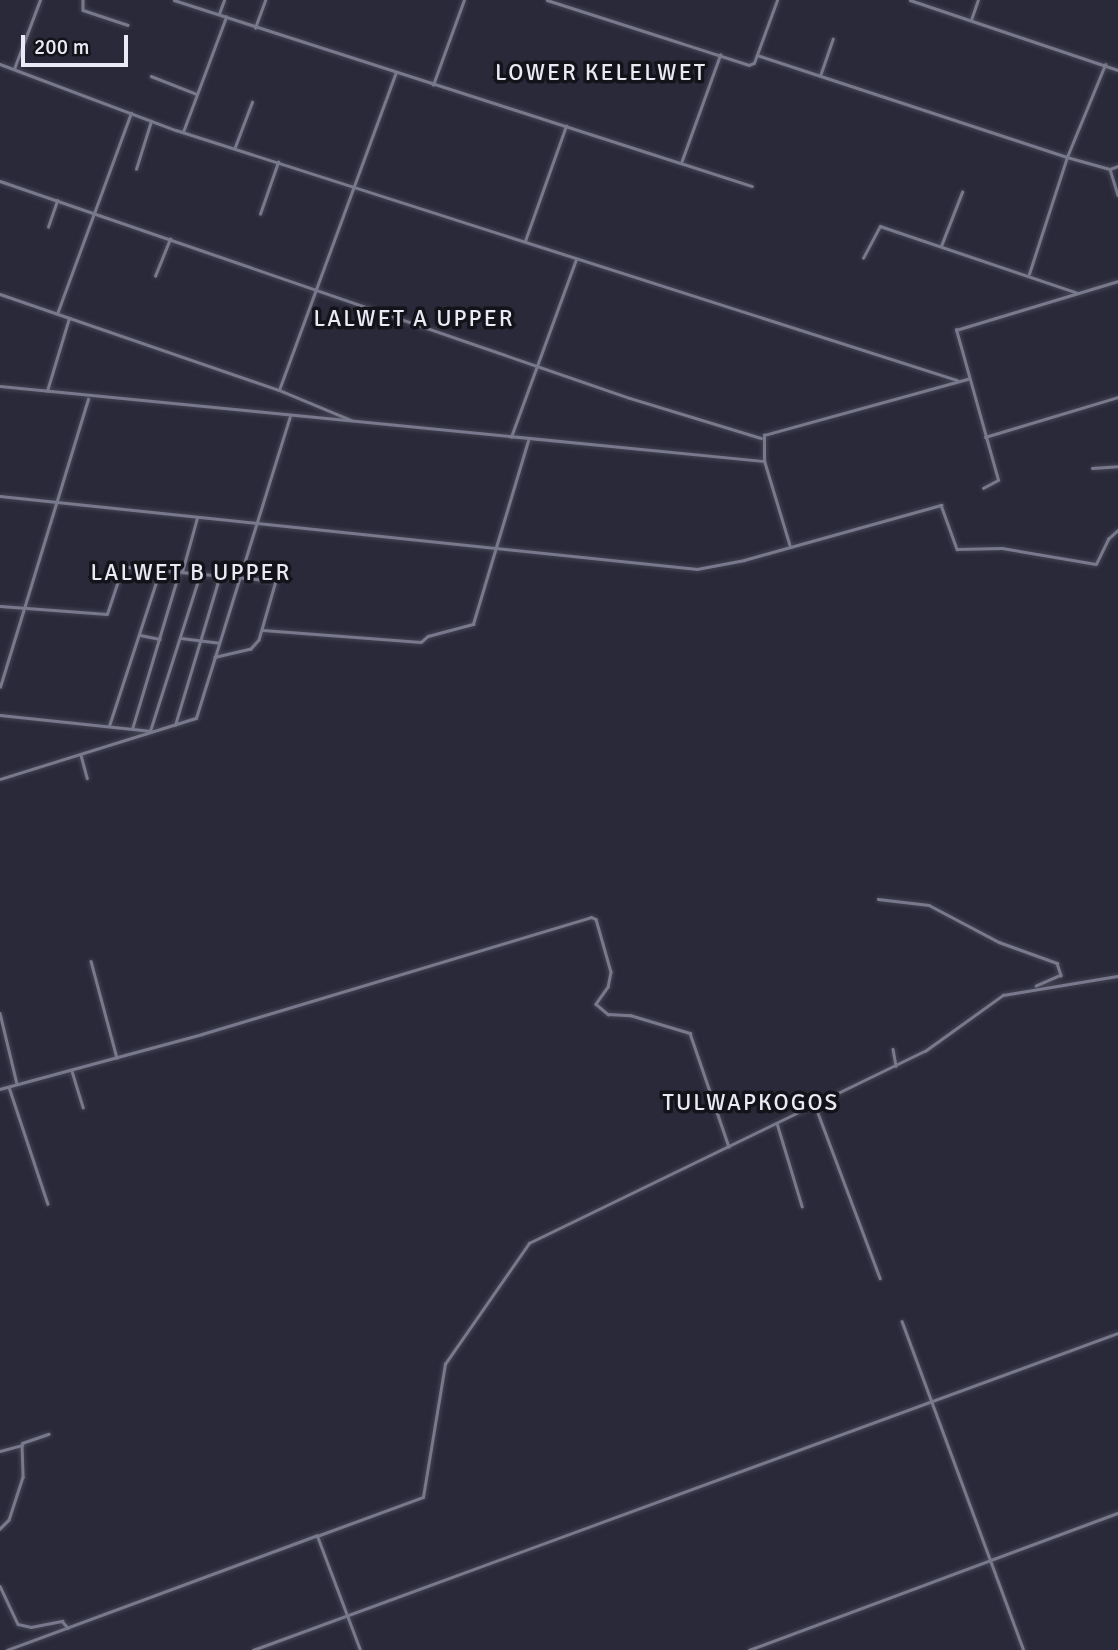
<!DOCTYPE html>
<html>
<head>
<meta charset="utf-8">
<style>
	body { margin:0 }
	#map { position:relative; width:1118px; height:1650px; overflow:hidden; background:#29293a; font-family:Signika,sans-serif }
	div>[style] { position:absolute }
	.roads { filter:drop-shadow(0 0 2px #464554) drop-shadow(0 0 2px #464554) }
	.street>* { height:2.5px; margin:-1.25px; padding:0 1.25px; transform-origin:1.25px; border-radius:1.25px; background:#79798d }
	span { translate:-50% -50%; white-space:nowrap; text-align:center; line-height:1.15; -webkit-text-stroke:7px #13131a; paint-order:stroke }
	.quarter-label { font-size:23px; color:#eaeaf6; letter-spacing:2px }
	.scale { position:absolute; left:21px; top:35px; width:107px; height:32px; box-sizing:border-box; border:4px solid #eaeaf6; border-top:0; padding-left:9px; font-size:21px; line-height:24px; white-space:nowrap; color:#eaeaf6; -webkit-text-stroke:5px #13131a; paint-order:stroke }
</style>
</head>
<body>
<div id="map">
	<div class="roads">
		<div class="street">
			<div style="left:83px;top:0;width:10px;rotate:90deg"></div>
			<div style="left:83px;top:10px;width:47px;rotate:18.4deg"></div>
			<div style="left:174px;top:0;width:607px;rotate:17.84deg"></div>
			<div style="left:547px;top:0;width:212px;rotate:17.8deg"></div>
			<div style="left:749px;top:65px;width:5px;rotate:-22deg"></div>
			<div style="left:754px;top:63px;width:67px;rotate:-69.9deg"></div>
			<div style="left:910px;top:0;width:219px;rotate:18.6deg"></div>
			<div style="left:219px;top:14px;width:15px;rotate:-70deg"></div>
			<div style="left:971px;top:20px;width:21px;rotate:-71deg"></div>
			<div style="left:255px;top:28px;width:30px;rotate:-70deg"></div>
			<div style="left:757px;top:55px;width:326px;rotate:18.2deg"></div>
			<div style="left:1067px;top:157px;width:45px;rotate:15.6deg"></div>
			<div style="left:1110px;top:169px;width:9px;rotate:-21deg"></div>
			<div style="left:0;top:64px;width:188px;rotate:20.6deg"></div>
			<div style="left:176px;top:130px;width:820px;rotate:17.75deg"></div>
			<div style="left:14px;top:69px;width:74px;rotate:-69.4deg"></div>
			<div style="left:151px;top:76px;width:49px;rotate:21.4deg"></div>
			<div style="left:820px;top:76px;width:39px;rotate:-71deg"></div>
			<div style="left:433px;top:85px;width:90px;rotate:-70deg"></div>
			<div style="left:183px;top:132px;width:123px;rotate:-69.5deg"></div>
			<div style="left:235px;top:147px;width:48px;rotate:-69.3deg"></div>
			<div style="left:681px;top:163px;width:115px;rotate:-70.1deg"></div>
			<div style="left:136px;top:169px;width:50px;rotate:-72.6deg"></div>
			<div style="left:1110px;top:169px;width:27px;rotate:73deg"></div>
			<div style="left:0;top:181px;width:666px;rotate:19.01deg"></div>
			<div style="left:630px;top:398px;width:137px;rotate:17deg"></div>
			<div style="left:260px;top:214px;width:55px;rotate:-70.9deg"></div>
			<div style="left:48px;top:227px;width:28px;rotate:-71deg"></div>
			<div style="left:525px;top:241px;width:122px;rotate:-70.4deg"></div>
			<div style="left:941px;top:246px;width:58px;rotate:-68.7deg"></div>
			<div style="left:863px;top:258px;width:36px;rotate:-62deg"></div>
			<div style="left:880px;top:226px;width:209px;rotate:18.7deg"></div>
			<div style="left:1029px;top:274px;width:123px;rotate:-72deg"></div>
			<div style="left:1067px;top:157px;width:100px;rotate:-67.6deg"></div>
			<div style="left:155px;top:276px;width:40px;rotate:-68deg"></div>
			<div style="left:0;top:294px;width:295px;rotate:19deg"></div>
			<div style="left:279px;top:390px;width:78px;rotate:22.6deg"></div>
			<div style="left:57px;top:314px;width:214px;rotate:-69.8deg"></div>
			<div style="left:0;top:386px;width:768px;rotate:5.61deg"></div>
			<div style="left:279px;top:390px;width:337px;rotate:-69.8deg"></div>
			<div style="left:47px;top:391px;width:76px;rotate:-73.2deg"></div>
			<div style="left:511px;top:437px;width:189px;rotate:-69.9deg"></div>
			<div style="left:985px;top:437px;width:139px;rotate:-16.7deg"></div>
			<div style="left:1092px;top:468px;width:26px;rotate:-4deg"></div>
			<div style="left:983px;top:488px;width:17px;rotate:-28deg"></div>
			<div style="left:998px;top:480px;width:156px;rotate:-105.6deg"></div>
			<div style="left:956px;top:330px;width:169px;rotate:-16.8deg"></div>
			<div style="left:0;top:496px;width:701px;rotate:5.98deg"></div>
			<div style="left:697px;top:569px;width:48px;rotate:-10.8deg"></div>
			<div style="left:744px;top:560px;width:205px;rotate:-15.6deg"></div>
			<div style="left:941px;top:505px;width:47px;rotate:70deg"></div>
			<div style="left:957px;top:549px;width:45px;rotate:-1.3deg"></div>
			<div style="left:1002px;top:548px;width:95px;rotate:9.7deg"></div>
			<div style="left:1096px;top:564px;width:28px;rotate:-64deg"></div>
			<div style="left:1108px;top:539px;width:13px;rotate:-42deg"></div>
			<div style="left:790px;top:547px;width:90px;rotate:-106.8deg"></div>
			<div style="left:764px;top:461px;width:26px;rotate:-90deg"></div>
			<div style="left:764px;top:435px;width:211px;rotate:-15.4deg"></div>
			<div style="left:182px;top:572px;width:56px;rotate:-74.5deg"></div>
			<div style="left:0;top:606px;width:107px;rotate:4.3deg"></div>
			<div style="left:107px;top:614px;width:47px;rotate:-71.6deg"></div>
			<div style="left:122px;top:569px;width:6px;rotate:-18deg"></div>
			<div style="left:128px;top:567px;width:149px;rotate:5.4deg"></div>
			<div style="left:276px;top:581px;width:61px;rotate:106.1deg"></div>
			<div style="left:259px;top:640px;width:12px;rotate:132deg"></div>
			<div style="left:251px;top:649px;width:37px;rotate:167deg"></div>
			<div style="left:263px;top:630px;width:158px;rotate:4.3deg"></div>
			<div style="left:421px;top:642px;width:9px;rotate:-41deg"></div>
			<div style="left:428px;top:636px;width:47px;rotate:-14.9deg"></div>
			<div style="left:473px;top:624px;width:191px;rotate:-73.3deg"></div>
			<div style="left:140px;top:635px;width:20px;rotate:11deg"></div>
			<div style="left:181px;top:638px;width:38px;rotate:7deg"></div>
			<div style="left:0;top:687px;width:301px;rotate:-73deg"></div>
			<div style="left:0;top:715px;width:152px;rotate:6deg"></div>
			<div style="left:175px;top:725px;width:153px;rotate:-73.3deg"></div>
			<div style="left:109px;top:726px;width:164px;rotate:-71.9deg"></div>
			<div style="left:132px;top:729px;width:164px;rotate:-73.3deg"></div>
			<div style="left:150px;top:731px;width:165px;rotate:-72.3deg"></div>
			<div style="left:81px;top:755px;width:24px;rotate:75deg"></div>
			<div style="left:0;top:779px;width:205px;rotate:-17.3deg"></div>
			<div style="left:196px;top:718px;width:315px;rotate:-72.7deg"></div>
			<div style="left:878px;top:899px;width:51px;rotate:6.7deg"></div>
			<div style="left:929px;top:905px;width:79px;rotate:27.9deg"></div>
			<div style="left:999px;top:942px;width:62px;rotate:19.9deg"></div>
			<div style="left:1057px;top:963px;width:13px;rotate:72deg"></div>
			<div style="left:1061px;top:975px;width:27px;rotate:156deg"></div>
			<div style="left:91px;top:961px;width:100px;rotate:75deg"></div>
			<div style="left:0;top:1013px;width:73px;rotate:76.5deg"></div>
			<div style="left:893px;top:1049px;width:17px;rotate:80deg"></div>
			<div style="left:72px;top:1071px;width:38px;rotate:73deg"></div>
			<div style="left:9px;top:1087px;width:123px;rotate:71.6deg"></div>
			<div style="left:0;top:1089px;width:209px;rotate:-15.2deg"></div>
			<div style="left:202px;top:1034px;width:406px;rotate:-16.7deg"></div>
			<div style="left:591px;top:917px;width:5px;rotate:22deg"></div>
			<div style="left:596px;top:919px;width:55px;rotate:74.2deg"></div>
			<div style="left:611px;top:972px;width:15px;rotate:101deg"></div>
			<div style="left:608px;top:987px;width:21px;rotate:125deg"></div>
			<div style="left:596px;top:1004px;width:16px;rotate:40deg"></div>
			<div style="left:608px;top:1014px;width:22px;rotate:3deg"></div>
			<div style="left:630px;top:1015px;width:63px;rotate:16.7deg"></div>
			<div style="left:690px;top:1033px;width:120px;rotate:71.1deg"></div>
			<div style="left:815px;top:1105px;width:185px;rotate:69.4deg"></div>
			<div style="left:777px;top:1123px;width:87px;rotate:73.2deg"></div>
			<div style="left:902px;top:1321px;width:351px;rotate:69.7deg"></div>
			<div style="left:22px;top:1443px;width:28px;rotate:-19deg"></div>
			<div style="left:0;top:1451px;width:23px;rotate:-15deg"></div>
			<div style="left:22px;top:1445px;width:32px;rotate:88deg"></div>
			<div style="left:23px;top:1477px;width:45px;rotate:108deg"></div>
			<div style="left:9px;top:1520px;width:13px;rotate:135deg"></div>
			<div style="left:0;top:1586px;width:42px;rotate:64.7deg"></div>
			<div style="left:18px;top:1624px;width:13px;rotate:13deg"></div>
			<div style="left:31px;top:1627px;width:32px;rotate:-11deg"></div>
			<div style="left:62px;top:1621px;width:9px;rotate:49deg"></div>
			<div style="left:7px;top:1650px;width:329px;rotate:-20.3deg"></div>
			<div style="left:253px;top:1650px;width:921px;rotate:-20.13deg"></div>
			<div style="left:360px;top:1650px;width:122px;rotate:-110.7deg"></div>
			<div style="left:317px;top:1536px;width:113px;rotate:-20.2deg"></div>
			<div style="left:423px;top:1497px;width:135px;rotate:-80.6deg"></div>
			<div style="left:445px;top:1364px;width:147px;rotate:-55.2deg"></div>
			<div style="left:529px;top:1243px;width:440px;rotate:-25.9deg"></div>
			<div style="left:925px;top:1051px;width:96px;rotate:-35.7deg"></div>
			<div style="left:1003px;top:995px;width:117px;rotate:-9.4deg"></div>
			<div style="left:749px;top:1650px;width:394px;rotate:-20.4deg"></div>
		</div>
	</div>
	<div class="quarter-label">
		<span style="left:601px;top:73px">LOWER KELELWET</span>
		<span style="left:414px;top:319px">LALWET A UPPER</span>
		<span style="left:191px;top:573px">LALWET B UPPER</span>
		<span style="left:751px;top:1103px">TULWAPKOGOS</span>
	</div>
	<div class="scale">200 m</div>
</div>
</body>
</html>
